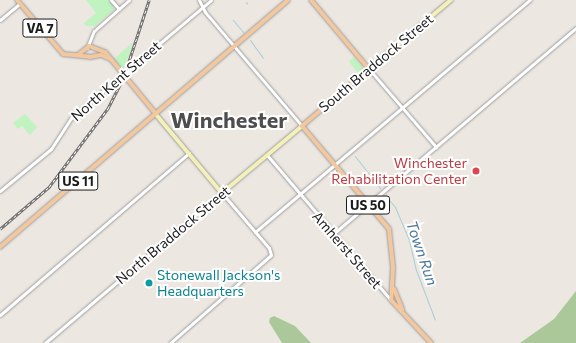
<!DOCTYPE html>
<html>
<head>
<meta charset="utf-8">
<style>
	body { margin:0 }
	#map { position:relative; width:576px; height:343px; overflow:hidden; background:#ece7e1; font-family:Commissioner,sans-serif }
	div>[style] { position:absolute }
	.forest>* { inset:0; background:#aac899 }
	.park>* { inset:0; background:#c0f3c0; transform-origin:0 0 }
	.stream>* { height:1px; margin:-0.5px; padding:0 0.5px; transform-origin:0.5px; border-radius:0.5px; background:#a5cfd6 }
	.roads { filter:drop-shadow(0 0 1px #9f9f9f) drop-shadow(0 0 1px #9f9f9f) }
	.tertiary>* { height:3px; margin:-1.5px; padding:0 1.5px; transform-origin:1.5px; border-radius:1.5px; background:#fff }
	.secondary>* { height:3.5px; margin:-1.75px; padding:0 1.75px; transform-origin:1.75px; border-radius:1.75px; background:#f3f1b8 }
	.primary>* { height:4px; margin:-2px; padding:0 2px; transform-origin:2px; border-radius:2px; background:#f3c89f }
	.rail>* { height:2.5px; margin-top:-1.25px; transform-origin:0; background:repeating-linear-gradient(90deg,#fff 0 3px,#696969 0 6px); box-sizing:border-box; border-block:1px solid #696969 }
	.dots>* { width:11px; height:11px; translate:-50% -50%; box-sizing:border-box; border:2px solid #fff; border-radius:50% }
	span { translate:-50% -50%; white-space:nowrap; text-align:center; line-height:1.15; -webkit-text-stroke:4px #fff; paint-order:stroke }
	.shield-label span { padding:1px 3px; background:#fff; border:1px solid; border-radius:3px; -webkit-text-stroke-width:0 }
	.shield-label { font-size:13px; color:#1b1b1b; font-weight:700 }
	.street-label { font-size:14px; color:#1b1b1b }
	.health-label { font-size:14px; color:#be3a42 }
	.right { translate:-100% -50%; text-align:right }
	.culture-label { font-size:14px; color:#0d838f }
	.left { translate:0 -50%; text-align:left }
	.water-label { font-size:15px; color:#4e7a9a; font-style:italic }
	.town-label { font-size:22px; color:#4e4e4e; font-weight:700 }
</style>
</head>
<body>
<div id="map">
	<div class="forest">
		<div style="clip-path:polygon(576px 291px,576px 343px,520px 343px,554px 319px)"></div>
		<div style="clip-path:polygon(274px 316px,295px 326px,311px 343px,282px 343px,269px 322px,270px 318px)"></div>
	</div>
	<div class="park">
		<div style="clip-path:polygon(86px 0,110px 0,115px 9px,95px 26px,86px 26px,84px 23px,96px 13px)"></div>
		<div style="clip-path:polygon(133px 42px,128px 58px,123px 69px,114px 59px)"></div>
		<div style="left:354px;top:57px;width:16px;height:7px;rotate:50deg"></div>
		<div style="clip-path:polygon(25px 114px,37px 127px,30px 135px,22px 126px,18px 129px,13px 123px)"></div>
	</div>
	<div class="stream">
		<div style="left:246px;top:2px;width:2px;rotate:63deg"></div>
		<div style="left:233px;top:20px;width:16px;rotate:50deg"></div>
		<div style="left:250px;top:40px;width:22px;rotate:54deg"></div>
		<div style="left:355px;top:156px;width:41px;rotate:52deg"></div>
		<div style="left:385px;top:195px;width:16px;rotate:50deg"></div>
		<div style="left:395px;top:207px;width:36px;rotate:67deg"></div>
		<div style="left:409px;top:240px;width:31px;rotate:77deg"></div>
		<div style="left:416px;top:270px;width:53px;rotate:69.2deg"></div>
	</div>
	<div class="roads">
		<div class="tertiary">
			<div style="left:111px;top:0;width:12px;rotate:48deg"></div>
			<div style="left:199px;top:0;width:13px;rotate:63deg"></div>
			<div style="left:205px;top:12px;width:150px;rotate:49.6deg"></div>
			<div style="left:0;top:20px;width:26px;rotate:-40deg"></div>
			<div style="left:87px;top:48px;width:18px;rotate:-68deg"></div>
			<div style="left:94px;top:31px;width:47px;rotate:-41.5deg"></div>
			<div style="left:369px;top:69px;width:103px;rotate:49.3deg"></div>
			<div style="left:267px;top:155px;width:191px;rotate:49.5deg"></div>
			<div style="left:0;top:191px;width:66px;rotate:-39.5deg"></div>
			<div style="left:51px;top:149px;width:37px;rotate:-57deg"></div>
			<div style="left:71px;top:118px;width:183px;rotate:-40.1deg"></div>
			<div style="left:255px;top:232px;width:360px;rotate:-40.2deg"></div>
			<div style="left:333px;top:234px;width:319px;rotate:-40.3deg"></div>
			<div style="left:0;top:315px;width:249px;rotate:-40.6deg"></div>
			<div style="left:45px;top:343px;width:232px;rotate:-40.3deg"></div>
			<div style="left:222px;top:193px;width:72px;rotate:49.5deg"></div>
			<div style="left:269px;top:248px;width:7px;rotate:74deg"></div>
			<div style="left:271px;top:255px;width:134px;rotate:138.9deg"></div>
		</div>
		<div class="secondary">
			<div style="left:369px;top:69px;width:107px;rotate:-40.1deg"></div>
			<div style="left:156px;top:114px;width:103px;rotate:50.1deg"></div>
			<div style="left:222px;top:193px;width:104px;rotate:-39.9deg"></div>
		</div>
		<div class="primary">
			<div style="left:17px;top:0;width:71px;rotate:49.6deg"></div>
			<div style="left:63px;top:54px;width:27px;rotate:6deg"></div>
			<div style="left:90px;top:57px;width:11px;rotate:-10deg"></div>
			<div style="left:101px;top:55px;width:11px;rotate:22deg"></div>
			<div style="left:311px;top:0;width:90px;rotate:50deg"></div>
			<div style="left:369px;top:69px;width:88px;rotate:139.6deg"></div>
			<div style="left:302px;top:126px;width:135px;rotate:49.8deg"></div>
			<div style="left:389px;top:229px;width:38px;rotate:84deg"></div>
			<div style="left:393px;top:267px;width:33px;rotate:93deg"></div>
			<div style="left:391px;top:300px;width:59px;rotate:47.1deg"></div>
			<div style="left:78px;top:55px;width:14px;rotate:-39deg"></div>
			<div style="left:89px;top:46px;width:17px;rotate:21deg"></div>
			<div style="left:105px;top:52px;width:80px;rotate:50.6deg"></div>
			<div style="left:0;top:247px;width:379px;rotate:-40.6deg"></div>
			<div style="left:394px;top:289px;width:22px;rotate:68deg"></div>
		</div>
	</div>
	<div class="rail">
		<div style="left:0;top:229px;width:65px;rotate:-40.6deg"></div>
		<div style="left:49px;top:187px;width:99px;rotate:-53.2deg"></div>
		<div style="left:108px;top:108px;width:36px;rotate:-63deg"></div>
		<div style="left:124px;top:76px;width:80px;rotate:-71.8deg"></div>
	</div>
	<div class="dots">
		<div style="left:476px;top:171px;background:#e0444e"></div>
		<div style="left:149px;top:283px;background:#0f9aa8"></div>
	</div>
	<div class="shield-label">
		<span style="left:40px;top:28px">VA 7</span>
		<span style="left:78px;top:181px">US 11</span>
		<span style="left:368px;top:205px">US 50</span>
	</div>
	<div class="street-label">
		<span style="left:376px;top:63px;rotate:-40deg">South Braddock Street</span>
		<span style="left:116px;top:81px;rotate:-41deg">North Kent Street</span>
		<span style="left:173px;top:235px;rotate:-40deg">North Braddock Street</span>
		<span style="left:347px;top:250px;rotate:49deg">Amherst Street</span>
	</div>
	<div class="health-label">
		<span class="right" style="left:467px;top:171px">Winchester<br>Rehabilitation Center</span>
	</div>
	<div class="culture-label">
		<span class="left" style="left:157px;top:283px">Stonewall Jackson's<br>Headquarters</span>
	</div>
	<div class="water-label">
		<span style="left:422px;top:253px;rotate:71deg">Town Run</span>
	</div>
	<div class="town-label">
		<span style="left:229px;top:120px">Winchester</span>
	</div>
</div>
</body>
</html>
